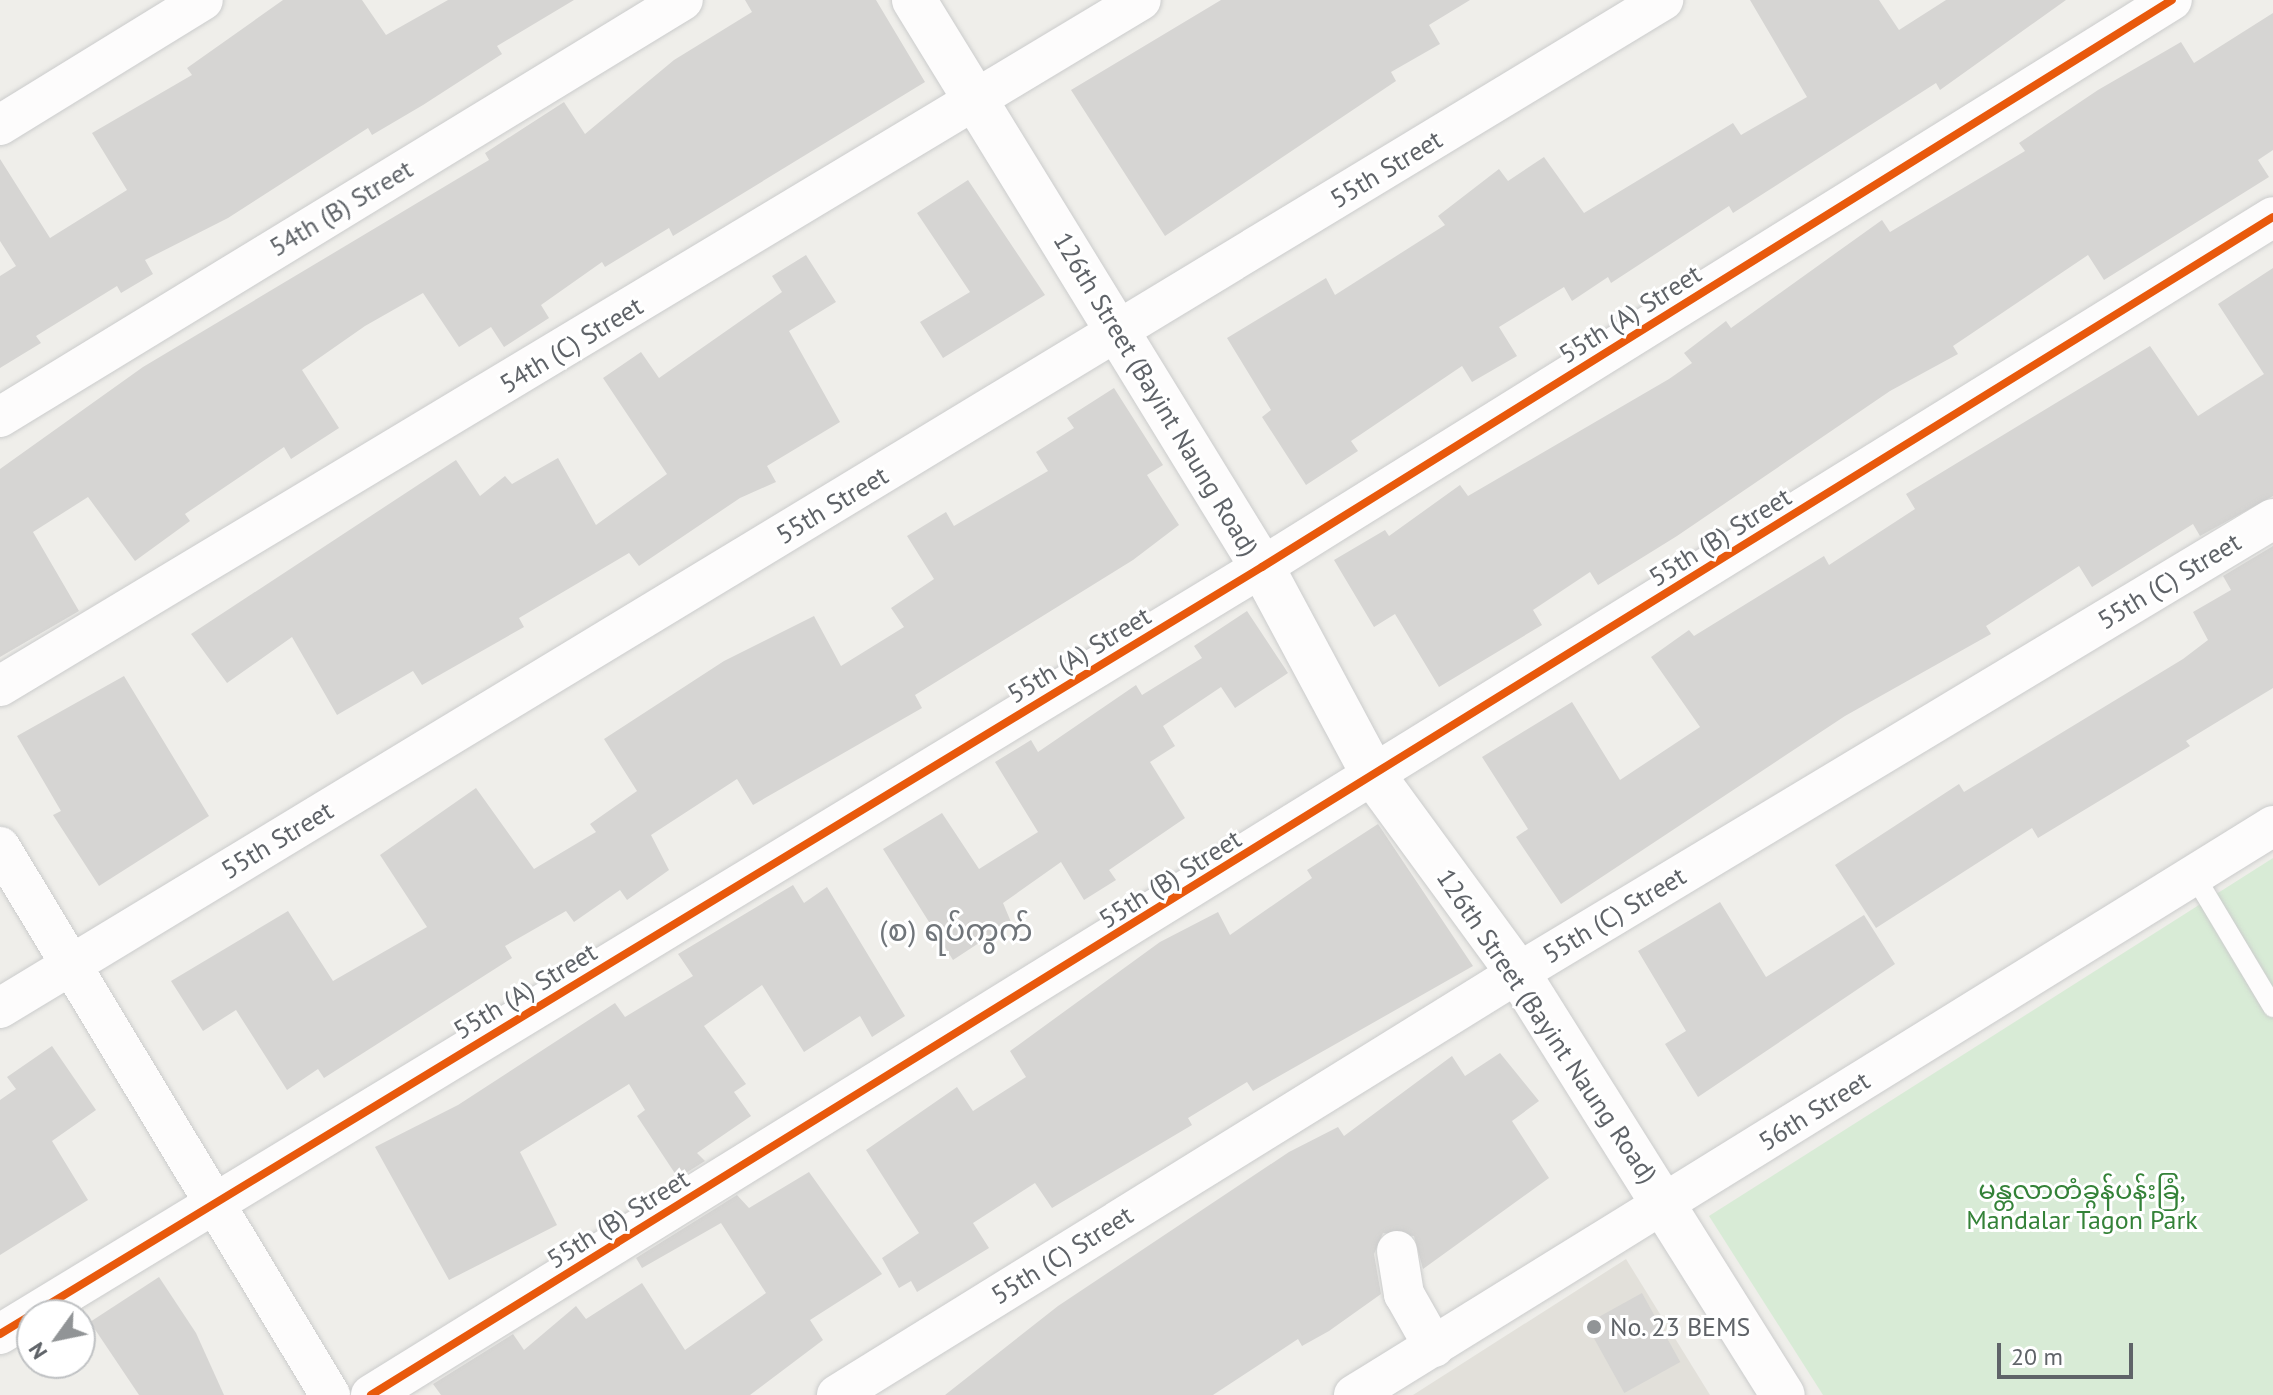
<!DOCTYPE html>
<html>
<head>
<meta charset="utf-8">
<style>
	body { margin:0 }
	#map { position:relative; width:2273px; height:1395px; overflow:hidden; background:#efeeea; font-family:"PT Sans","Noto Sans Myanmar",sans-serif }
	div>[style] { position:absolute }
	.education>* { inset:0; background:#e2e0da }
	.green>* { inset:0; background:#d8ebd6 }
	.building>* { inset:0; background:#d6d5d3; transform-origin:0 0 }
	.roads { filter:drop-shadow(0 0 2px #cbcccc) drop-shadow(0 0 2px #cbcccc) }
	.lane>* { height:20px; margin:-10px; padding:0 10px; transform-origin:10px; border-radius:10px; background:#fdfcfc }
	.street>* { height:40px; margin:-20px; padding:0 20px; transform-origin:20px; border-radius:20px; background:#fdfcfc }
	.secondary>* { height:44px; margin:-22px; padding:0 22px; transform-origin:22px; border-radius:22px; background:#fdfcfc }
	.cycleway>* { height:8px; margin:-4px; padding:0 4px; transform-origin:4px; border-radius:4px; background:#e8590c }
	.dots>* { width:22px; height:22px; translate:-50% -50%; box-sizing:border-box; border:4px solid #fff; border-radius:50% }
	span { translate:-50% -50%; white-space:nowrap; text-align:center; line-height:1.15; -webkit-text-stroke:6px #fff; paint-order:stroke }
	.street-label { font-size:26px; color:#5f6368 }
	.park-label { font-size:26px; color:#348238 }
	.poi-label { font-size:26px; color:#5f6368 }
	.left { translate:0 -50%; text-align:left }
	.quarter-label { font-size:30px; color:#70757a }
	.north { position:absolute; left:16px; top:1299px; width:80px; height:80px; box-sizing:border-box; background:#fff; border:2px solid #bfc1c3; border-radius:50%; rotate:237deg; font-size:22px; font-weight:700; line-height:32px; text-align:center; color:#5f6368 }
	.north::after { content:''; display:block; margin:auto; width:28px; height:36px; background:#919496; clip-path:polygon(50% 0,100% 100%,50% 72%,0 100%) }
	.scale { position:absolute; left:1997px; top:1343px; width:136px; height:36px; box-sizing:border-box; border:4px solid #5f6368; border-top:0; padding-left:10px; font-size:24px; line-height:28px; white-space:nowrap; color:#5f6368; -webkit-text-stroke:6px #fff; paint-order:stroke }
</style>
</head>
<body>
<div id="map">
	<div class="education">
		<div style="clip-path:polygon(1626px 1259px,1710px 1395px,1413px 1395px)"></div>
	</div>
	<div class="green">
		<div style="clip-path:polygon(2273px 858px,2273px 1395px,1823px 1395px,1709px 1216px)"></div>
	</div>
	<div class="building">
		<div style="clip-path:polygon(283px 0,362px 0,386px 35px,448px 0,574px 0,497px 46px,502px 54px,423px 105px,372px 135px,368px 128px,228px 218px,145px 260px,153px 274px,121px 293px,117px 286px,36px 336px,41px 343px,0 368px,0 276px,16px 266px,0 241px,0 159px,50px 238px,127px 190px,92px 133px,192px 75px,187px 68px)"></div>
		<div style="clip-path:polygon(745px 0,876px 0,925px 82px,673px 236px,669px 228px,605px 267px,602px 262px,541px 305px,549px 318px,504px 347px,491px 327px,459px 347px,423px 293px,365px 326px,302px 370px,339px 428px,291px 459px,284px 447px,185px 514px,190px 521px,135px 561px,88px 497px,33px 532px,79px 611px,0 657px,0 469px,143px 367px,489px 160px,485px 153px,564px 102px,585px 134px,674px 60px,752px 12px)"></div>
		<div style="clip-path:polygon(1221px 0,1470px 0,1429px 25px,1440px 44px,1391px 72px,1396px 81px,1165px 236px,1071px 90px)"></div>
		<div style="clip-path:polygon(1750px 0,1879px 0,1899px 30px,1946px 0,2066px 0,1940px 90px,1936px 83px,1733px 213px,1729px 206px,1611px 283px,1608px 277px,1572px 301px,1564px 287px,1499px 327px,1517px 356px,1472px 382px,1462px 366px,1351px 441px,1358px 451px,1306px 485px,1262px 417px,1271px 410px,1227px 338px,1326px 278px,1335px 295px,1445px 225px,1438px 216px,1499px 169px,1508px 181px,1544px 157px,1584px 213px,1733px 123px,1741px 135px,1807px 97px)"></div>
		<div style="clip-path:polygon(2273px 13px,2273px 150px,2258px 160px,2269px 177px,2104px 280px,2088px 255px,1953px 346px,1958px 354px,1890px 391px,1677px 536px,1598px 585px,1590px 572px,1533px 610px,1542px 625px,1439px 687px,1395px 614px,1374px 627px,1334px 560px,1385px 530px,1389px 536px,1460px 485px,1468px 496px,1669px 379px,1692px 363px,1684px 353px,1726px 321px,1731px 328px,1882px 220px,1890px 232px,2025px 151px,2019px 143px,2098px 90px,2181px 42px,2194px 63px)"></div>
		<div style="clip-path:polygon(968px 180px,1045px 295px,943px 358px,920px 322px,970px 292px,917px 213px)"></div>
		<div style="clip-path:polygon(806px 255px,836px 302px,789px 331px,840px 422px,767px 466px,776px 482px,740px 498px,639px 566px,629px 553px,519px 618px,524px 627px,422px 685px,413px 671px,337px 715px,292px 637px,227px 683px,191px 634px,456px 460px,480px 496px,505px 476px,512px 484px,558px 458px,596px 525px,667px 474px,603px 378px,641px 352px,659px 378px,782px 292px,772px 276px)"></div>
		<div style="clip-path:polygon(2273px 268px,2273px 496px,2200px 536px,2193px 524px,2092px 587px,2079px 566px,1986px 626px,1991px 634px,1845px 716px,1561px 904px,1516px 837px,1528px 829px,1482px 757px,1572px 702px,1620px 780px,1700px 727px,1651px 657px,1689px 630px,1694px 636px,1824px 556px,1829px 565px,1915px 509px,1906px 494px,2150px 346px,2198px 416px,2264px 374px,2218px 304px)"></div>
		<div style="clip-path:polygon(1114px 388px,1163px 465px,1147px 475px,1179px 525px,1133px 560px,915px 695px,922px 708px,753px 805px,737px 779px,651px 835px,669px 870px,627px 900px,620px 890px,574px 922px,566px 911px,505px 946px,512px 958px,324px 1078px,318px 1069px,287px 1090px,236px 1010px,203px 1031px,171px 981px,288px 911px,333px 981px,427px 927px,380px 855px,476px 788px,534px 869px,596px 832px,590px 824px,637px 791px,604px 739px,724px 661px,814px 616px,841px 666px,904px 627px,891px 608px,934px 579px,907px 536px,946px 512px,954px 526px,1048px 471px,1036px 452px,1074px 428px,1067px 418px)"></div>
		<div style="clip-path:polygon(2273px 546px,2273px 688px,2186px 741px,2190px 746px,2038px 838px,2032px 828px,1876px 928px,1835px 865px,1959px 784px,1964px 792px,2183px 659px,2208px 640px,2193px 612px,2231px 590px,2223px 576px)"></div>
		<div style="clip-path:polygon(1247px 611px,1288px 673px,1235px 708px,1221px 687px,1163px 726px,1175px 746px,1150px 762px,1185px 818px,1109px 870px,1116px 880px,1084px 900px,1061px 862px,1003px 903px,1011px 922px,953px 960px,883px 849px,942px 813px,979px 869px,1038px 832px,995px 762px,1031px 740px,1038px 752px,1136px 685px,1142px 695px,1202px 658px,1194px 646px)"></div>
		<div style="clip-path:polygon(124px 676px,209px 816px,99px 886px,53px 815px,61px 811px,17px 736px)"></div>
		<div style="clip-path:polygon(1378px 824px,1473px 966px,1253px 1091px,1247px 1082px,1188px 1118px,1192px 1125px,1052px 1208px,1035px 1183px,973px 1223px,989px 1248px,917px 1292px,911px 1281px,899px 1288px,882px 1258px,919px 1233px,866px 1150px,957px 1087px,973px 1111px,1026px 1077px,1010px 1051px,1160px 942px,1218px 912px,1230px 935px,1312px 878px,1307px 870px)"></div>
		<div style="clip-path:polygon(793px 885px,804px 903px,827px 887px,905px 1016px,872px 1037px,860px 1016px,804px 1052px,762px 985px,704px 1026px,746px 1084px,734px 1092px,751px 1116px,697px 1153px,705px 1161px,678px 1178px,637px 1116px,645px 1110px,629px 1084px,520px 1152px,557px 1225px,449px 1280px,375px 1147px,458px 1105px,615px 1003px,625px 1017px,693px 976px,678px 954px)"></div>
		<div style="clip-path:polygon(1720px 902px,1766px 977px,1864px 915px,1895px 964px,1698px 1097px,1665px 1044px,1686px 1031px,1638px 951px)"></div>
		<div style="clip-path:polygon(52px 1046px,96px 1110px,52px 1141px,88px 1200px,0 1255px,0 1100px,16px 1089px,7px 1077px)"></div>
		<div style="clip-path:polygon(1500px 1053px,1539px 1101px,1512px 1121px,1549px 1178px,1423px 1269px,1414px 1236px,1383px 1233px,1374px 1254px,1381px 1294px,1329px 1331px,1302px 1346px,1298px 1339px,1213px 1395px,945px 1395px,1058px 1306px,1289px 1152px,1338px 1127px,1344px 1136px,1452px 1056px,1465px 1076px)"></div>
		<div style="clip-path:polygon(809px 1172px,882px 1274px,810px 1320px,823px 1340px,750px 1395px,441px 1395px,433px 1384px,513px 1334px,524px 1350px,576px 1306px,586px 1319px,642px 1283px,685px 1350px,766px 1293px,721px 1223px,642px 1268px,636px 1258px,737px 1195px,749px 1208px)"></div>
		<div style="clip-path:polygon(159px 1277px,196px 1333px,224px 1395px,139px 1395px,90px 1322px)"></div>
		<div style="left:1642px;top:1293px;width:79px;height:64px;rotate:61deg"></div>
	</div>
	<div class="roads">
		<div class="lane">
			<div style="left:2194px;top:875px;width:154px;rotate:59.1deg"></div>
		</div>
		<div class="street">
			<div style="left:0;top:125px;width:238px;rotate:-31.6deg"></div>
			<div style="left:0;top:417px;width:800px;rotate:-31.41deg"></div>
			<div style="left:0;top:686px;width:1331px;rotate:-31.02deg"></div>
			<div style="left:0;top:847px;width:640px;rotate:58.94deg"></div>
			<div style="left:0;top:1008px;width:1945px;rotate:-31.22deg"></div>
			<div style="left:1397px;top:1251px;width:44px;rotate:80.8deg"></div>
			<div style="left:1404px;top:1294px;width:61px;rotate:60.5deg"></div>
			<div style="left:0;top:1334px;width:1477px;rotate:-31.29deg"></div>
			<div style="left:1262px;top:567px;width:1072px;rotate:-31.93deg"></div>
			<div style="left:371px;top:1395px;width:2237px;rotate:-31.77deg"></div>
			<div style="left:837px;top:1395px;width:801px;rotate:-31.79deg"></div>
			<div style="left:1518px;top:973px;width:881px;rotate:-31.02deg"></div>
			<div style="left:1354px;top:1395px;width:1081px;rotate:-31.76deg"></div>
		</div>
		<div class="secondary">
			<div style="left:914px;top:0;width:665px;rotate:58.46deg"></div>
			<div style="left:1262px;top:567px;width:237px;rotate:61.8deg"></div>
			<div style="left:1374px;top:776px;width:244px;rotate:53.8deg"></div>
			<div style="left:1518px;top:973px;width:498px;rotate:57.9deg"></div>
		</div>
	</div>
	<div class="cycleway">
		<div style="left:0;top:1334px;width:1477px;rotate:-31.29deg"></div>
		<div style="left:1262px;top:567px;width:1072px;rotate:-31.93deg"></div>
		<div style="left:371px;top:1395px;width:2237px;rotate:-31.77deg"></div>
	</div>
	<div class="dots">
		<div style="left:1594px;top:1327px;background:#919496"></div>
	</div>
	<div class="street-label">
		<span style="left:1386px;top:169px;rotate:-31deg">55th Street</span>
		<span style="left:341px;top:208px;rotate:-31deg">54th (B) Street</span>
		<span style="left:1630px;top:314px;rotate:-32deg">55th (A) Street</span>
		<span style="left:571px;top:345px;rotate:-31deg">54th (C) Street</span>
		<span style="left:1156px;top:394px;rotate:59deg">126th Street (Bayint Naung Road)</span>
		<span style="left:832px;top:505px;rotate:-31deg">55th Street</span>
		<span style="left:1720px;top:537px;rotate:-32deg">55th (B) Street</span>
		<span style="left:2169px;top:581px;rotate:-31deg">55th (C) Street</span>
		<span style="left:1079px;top:655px;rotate:-31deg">55th (A) Street</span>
		<span style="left:277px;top:840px;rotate:-31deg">55th Street</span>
		<span style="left:1170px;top:879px;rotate:-32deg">55th (B) Street</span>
		<span style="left:1614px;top:915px;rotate:-31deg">55th (C) Street</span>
		<span style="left:525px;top:991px;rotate:-31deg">55th (A) Street</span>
		<span style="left:1547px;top:1026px;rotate:56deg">126th Street (Bayint Naung Road)</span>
		<span style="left:1814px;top:1111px;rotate:-32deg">56th Street</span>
		<span style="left:618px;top:1219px;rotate:-32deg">55th (B) Street</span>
		<span style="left:1062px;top:1255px;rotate:-32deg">55th (C) Street</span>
	</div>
	<div class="park-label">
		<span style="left:2082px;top:1205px">မန္တလာတံခွန်ပန်းခြံ,<br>Mandalar Tagon Park</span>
	</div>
	<div class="poi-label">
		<span class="left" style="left:1610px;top:1327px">No. 23 BEMS</span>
	</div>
	<div class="quarter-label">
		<span style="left:956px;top:930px">(စ) ရပ်ကွက်</span>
	</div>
	<div class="north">N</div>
	<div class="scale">20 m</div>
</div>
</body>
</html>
